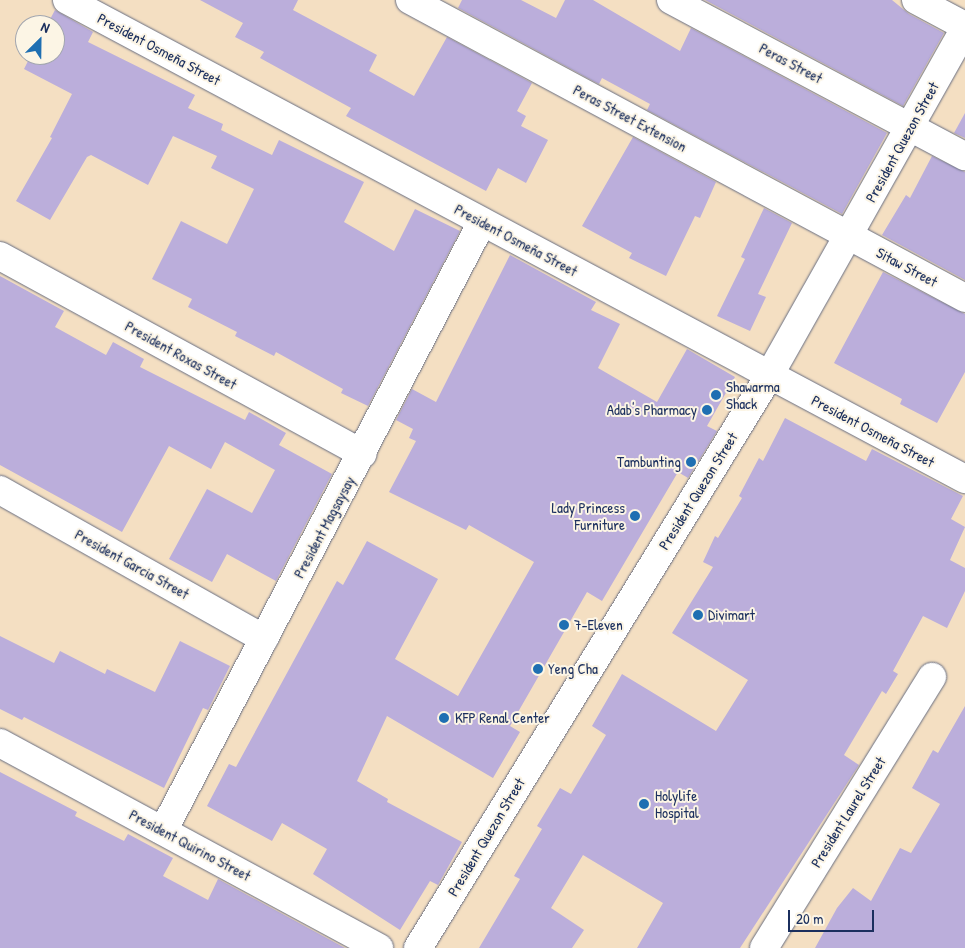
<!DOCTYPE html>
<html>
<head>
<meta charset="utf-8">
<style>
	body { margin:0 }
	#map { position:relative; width:965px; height:948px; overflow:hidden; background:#f4dfc2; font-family:"Patrick Hand",sans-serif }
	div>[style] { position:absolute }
	.building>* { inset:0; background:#bbaedb }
	.roads { filter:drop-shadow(0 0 1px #676d81) drop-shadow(0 0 1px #676d81) }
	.minor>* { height:28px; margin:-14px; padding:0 14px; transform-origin:14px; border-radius:14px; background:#fff }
	.dots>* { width:14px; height:14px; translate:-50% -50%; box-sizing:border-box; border:2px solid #fcf5e5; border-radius:50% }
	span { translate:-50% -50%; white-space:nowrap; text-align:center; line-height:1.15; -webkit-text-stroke:4px #fcf5e5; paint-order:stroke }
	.street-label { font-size:15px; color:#1b2f5e }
	.poi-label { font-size:15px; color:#1b2f5e }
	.left { translate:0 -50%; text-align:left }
	.right { translate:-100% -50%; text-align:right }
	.north { position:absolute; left:15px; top:15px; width:50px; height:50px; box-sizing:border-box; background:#fcf5e5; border:1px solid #a2a6af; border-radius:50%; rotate:23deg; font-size:14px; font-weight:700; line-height:20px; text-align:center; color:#1b2f5e }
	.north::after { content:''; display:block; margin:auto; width:18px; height:22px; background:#1f6fb2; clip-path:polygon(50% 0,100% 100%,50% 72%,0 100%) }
	.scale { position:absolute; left:788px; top:910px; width:86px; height:22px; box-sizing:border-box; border:2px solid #1b2f5e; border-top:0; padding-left:6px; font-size:15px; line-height:18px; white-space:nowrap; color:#1b2f5e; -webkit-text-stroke:4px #fcf5e5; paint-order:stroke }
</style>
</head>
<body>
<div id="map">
	<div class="building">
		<div style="clip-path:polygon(200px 0,298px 0,293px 10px,377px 55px,369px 71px,414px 96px,447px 37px,532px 83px,517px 111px,526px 116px,521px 126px,548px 140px,526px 183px,498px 168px,486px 191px,346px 116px,351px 108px,260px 58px,264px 52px,235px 37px,243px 23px)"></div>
		<div style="clip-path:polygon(462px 0,521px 0,556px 18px,565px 0,593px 0,680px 51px,691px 28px,887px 133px,842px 214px,647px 110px,650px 104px,602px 78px,599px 84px,593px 81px,458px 8px)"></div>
		<div style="clip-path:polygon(705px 0,892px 0,909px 14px,944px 33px,903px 106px)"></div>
		<div style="clip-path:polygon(55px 10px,93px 32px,88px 42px,195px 95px,188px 108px,223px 124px,221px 130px,272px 155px,279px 140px,364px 182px,344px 222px,394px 251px,415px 209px,460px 231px,368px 406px,341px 393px,343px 389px,276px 352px,274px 356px,235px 336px,237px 332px,188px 307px,192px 299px,152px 279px,181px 221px,227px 244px,254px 189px,211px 168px,217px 156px,173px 136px,148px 185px,91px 155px,87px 157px,50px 220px,16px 201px,52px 138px,50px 137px,72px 94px,24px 69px,31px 55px,55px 55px,55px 25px,47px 25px)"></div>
		<div style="clip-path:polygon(965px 113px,965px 138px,954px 133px)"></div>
		<div style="clip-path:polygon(633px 137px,716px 182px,700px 218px,695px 216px,666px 276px,629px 258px,632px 253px,582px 226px)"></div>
		<div style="clip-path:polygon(932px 156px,965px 172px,965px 280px,882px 235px,906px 195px,910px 198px)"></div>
		<div style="clip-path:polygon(764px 208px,792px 223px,758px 294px,766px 297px,750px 331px,717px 316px,745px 259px,741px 257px)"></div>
		<div style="clip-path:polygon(510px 255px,596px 302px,591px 310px,620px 324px,598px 368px,657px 402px,687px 349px,735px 377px,707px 426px,717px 431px,688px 478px,678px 472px,602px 601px,587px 592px,510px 726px,520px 732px,493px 778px,387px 716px,357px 781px,388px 799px,387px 802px,462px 842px,438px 885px,430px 881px,400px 930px,313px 874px,327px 849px,282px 823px,272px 841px,207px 806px,229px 764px,236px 767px,337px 581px,343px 585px,367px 541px,438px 579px,395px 659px,458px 696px,534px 562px,469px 525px,466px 530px,389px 492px,416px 441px,409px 438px,413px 429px,396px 420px,412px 389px,436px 402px)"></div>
		<div style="clip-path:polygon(883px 272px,965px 314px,965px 372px,937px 423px,900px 404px,902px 399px,834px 363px)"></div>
		<div style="clip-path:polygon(0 276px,64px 311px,55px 327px,106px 355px,113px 342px,144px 359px,140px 367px,245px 420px,249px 412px,286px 433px,279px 445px,332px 474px,276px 581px,227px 554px,212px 582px,169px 559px,207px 489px,252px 513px,275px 470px,225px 442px,211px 469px,169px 446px,122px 532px,0 465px)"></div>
		<div style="clip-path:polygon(785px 418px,866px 461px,872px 449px,963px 496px,951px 519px,965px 527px,950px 560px,965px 568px,965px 591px,947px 628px,923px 616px,893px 671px,898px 674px,886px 694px,882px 691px,844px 755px,859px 765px,740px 948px,637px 948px,663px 903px,583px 855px,551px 908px,584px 930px,572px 948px,479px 948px,520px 879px,514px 876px,542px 829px,537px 826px,560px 788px,571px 794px,606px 735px,592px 726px,622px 674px,716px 731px,748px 680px,672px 633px,713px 567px,703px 562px,715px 536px,718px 538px,742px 498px,739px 496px,759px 458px,763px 461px)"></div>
		<div style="clip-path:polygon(0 636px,54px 663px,60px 651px,105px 674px,107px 669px,155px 692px,180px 641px,230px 666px,208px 710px,203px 708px,164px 788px,24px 717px,22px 720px,0 709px)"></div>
		<div style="clip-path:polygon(965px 706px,965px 948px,815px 948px,837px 908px,853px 888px,871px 901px,900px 848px,911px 853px,940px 804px,912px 788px,933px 750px,938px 753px)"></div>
		<div style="clip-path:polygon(0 772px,77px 812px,75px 816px,124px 841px,128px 834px,173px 858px,163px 876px,208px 900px,218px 879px,345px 948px,0 948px)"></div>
	</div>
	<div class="roads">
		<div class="minor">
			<div style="left:67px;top:0;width:1018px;rotate:28.08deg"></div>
			<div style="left:410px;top:0;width:630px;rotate:28.23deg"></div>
			<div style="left:671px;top:0;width:333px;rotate:28deg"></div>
			<div style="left:916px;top:0;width:55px;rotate:28deg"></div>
			<div style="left:0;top:256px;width:413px;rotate:28.6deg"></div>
			<div style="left:0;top:490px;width:303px;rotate:29.4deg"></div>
			<div style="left:0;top:743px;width:431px;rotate:28.4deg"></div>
			<div style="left:163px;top:831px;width:687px;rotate:-62.35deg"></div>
			<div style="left:418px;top:948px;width:671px;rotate:-58.47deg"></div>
			<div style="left:769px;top:376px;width:399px;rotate:-60.6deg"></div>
			<div style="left:764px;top:948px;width:319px;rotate:-58.2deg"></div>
		</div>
	</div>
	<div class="dots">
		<div style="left:716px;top:395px;background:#1f6fb2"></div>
		<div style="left:707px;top:410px;background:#1f6fb2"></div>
		<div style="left:691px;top:462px;background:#1f6fb2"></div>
		<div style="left:635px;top:516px;background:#1f6fb2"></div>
		<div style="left:698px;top:615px;background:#1f6fb2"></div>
		<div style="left:564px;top:625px;background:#1f6fb2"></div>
		<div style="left:538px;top:669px;background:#1f6fb2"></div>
		<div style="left:444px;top:718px;background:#1f6fb2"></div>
		<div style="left:644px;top:804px;background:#1f6fb2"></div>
	</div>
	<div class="street-label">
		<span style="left:159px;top:49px;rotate:28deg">President Osmeña Street</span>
		<span style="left:791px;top:63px;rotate:28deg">Peras Street</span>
		<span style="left:630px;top:118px;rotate:28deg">Peras Street Extension</span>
		<span style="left:902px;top:142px;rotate:-61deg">President Quezon Street</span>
		<span style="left:516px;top:240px;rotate:28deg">President Osmeña Street</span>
		<span style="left:907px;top:267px;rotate:28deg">Sitaw Street</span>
		<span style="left:181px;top:355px;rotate:29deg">President Roxas Street</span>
		<span style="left:873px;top:431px;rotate:28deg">President Osmeña Street</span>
		<span style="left:698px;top:491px;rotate:-58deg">President Quezon Street</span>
		<span style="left:324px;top:527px;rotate:-62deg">President Magsaysay</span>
		<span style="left:132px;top:564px;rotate:29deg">President Garcia Street</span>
		<span style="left:848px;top:812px;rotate:-58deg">President Laurel Street</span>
		<span style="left:486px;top:837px;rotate:-59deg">President Quezon Street</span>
		<span style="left:190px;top:845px;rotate:28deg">President Quirino Street</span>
	</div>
	<div class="poi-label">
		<span class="left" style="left:726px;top:395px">Shawarma<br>Shack</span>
		<span class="right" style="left:697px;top:410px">Adab's Pharmacy</span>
		<span class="right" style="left:681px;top:462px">Tambunting</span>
		<span class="right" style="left:625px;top:516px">Lady Princess<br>Furniture</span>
		<span class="left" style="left:708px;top:615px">Divimart</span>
		<span class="left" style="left:574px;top:625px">7-Eleven</span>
		<span class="left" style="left:548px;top:669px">Yeng Cha</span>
		<span class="left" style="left:455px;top:718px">KFP Renal Center</span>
		<span class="left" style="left:655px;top:804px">Holylife<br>Hospital</span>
	</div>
	<div class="north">N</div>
	<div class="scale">20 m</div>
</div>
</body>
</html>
